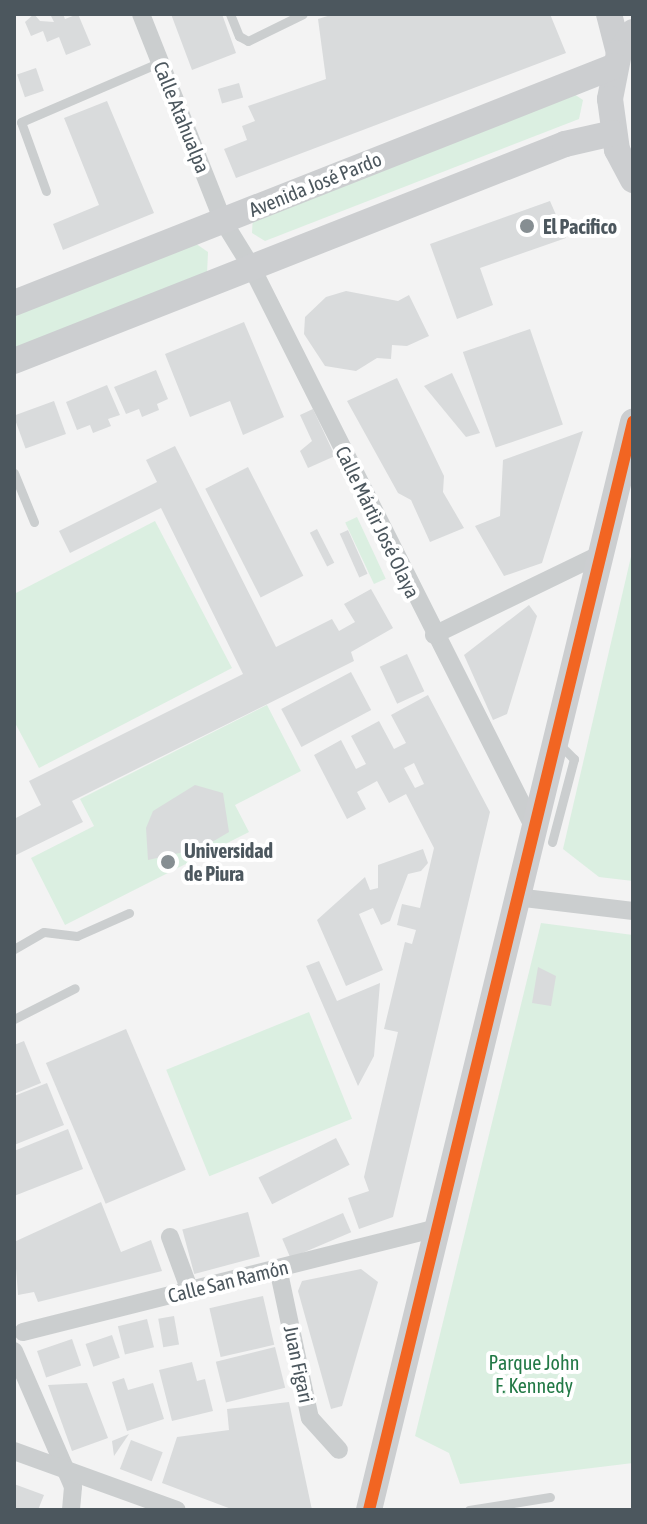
<!DOCTYPE html>
<html>
<head>
<meta charset="utf-8">
<style>
	body { margin:0 }
	#map { position:relative; width:647px; height:1524px; overflow:hidden; background:#f3f3f3; font-family:"Asap Condensed",sans-serif }
	div>[style] { position:absolute }
	.green>* { inset:0; background:#dbefe1; transform-origin:0 0 }
	.building>* { inset:0; background:#d9dbdc; transform-origin:0 0 }
	.lane>* { height:9px; margin:-4.5px; padding:0 4.5px; transform-origin:4.5px; border-radius:4.5px; background:#cbcecf }
	.street>* { height:18px; margin:-9px; padding:0 9px; transform-origin:9px; border-radius:9px; background:#cbcecf }
	.secondary>* { height:26px; margin:-13px; padding:0 13px; transform-origin:13px; border-radius:13px; background:#ccced0 }
	.bus-1>* { height:12px; margin:-6px; padding:0 6px; transform-origin:6px; border-radius:6px; background:#f26522 }
	.dots>* { width:22px; height:22px; translate:-50% -50%; box-sizing:border-box; border:4px solid #fff; border-radius:50% }
	span { translate:-50% -50%; white-space:nowrap; text-align:center; line-height:1.15; -webkit-text-stroke:8px #fff; paint-order:stroke }
	.street-label { font-size:20px; color:#4c575e }
	.poi-label { font-size:20px; color:#4c575e; font-weight:700 }
	.left { translate:0 -50%; text-align:left }
	.park-label { font-size:20px; color:#227946 }
	.frame { position:absolute; inset:0; border:16px solid #4c575e; pointer-events:none }
</style>
</head>
<body>
<div id="map">
	<div class="green">
		<div style="clip-path:polygon(574px 94px,583px 100px,579px 119px,265px 241px,252px 233px,253px 215px)"></div>
		<div style="clip-path:polygon(192px 241px,208px 252px,207px 274px,14px 349px,14px 311px)"></div>
		<div style="left:357px;top:517px;width:68px;height:13px;rotate:65deg"></div>
		<div style="clip-path:polygon(155px 521px,232px 668px,39px 768px,14px 721px,14px 594px)"></div>
		<div style="clip-path:polygon(633px 548px,633px 881px,599px 877px,563px 849px)"></div>
		<div style="clip-path:polygon(267px 705px,301px 771px,235px 805px,249px 832px,65px 925px,31px 858px,94px 826px,80px 799px)"></div>
		<div style="clip-path:polygon(541px 923px,633px 935px,633px 1463px,460px 1484px,449px 1453px,415px 1436px)"></div>
		<div style="left:309px;top:1012px;width:115px;height:154px;rotate:68deg"></div>
	</div>
	<div class="building">
		<div style="clip-path:polygon(34px 14px,40px 21px,54px 22px,50px 14px,63px 14px,65px 19px,78px 14px,91px 45px,66px 55px,59px 37px,47px 42px,43px 31px,31px 36px,25px 22px)"></div>
		<div style="clip-path:polygon(171px 14px,222px 14px,236px 53px,192px 70px)"></div>
		<div style="clip-path:polygon(334px 14px,550px 14px,566px 53px,236px 178px,224px 149px,247px 140px,242px 126px,255px 121px,248px 106px,326px 79px,318px 19px)"></div>
		<div style="left:36px;top:68px;width:24px;height:20px;rotate:71deg"></div>
		<div style="left:239px;top:83px;width:15px;height:22px;rotate:74deg"></div>
		<div style="clip-path:polygon(107px 101px,154px 213px,63px 250px,53px 224px,99px 205px,64px 118px)"></div>
		<div style="clip-path:polygon(550px 201px,566px 238px,480px 268px,493px 305px,457px 319px,430px 244px)"></div>
		<div style="clip-path:polygon(346px 291px,398px 301px,409px 295px,429px 336px,407px 346px,392px 345px,391px 359px,377px 358px,356px 371px,325px 366px,304px 334px,305px 317px,326px 297px)"></div>
		<div style="clip-path:polygon(244px 322px,284px 417px,243px 435px,230px 401px,190px 417px,165px 354px)"></div>
		<div style="left:530px;top:329px;width:101px;height:71px;rotate:71deg"></div>
		<div style="clip-path:polygon(156px 370px,168px 399px,157px 404px,159px 410px,142px 417px,139px 409px,126px 414px,114px 387px)"></div>
		<div style="clip-path:polygon(452px 373px,480px 433px,466px 437px,424px 386px)"></div>
		<div style="clip-path:polygon(397px 378px,444px 476px,443px 492px,464px 528px,430px 542px,411px 500px,398px 493px,347px 401px)"></div>
		<div style="clip-path:polygon(107px 385px,120px 415px,108px 419px,111px 426px,93px 433px,90px 425px,77px 430px,66px 402px)"></div>
		<div style="left:54px;top:401px;width:35px;height:43px;rotate:70deg"></div>
		<div style="clip-path:polygon(313px 409px,335px 456px,308px 468px,300px 451px,312px 441px,300px 415px)"></div>
		<div style="clip-path:polygon(583px 431px,542px 563px,504px 576px,475px 526px,500px 516px,503px 460px)"></div>
		<div style="clip-path:polygon(175px 446px,276px 647px,332px 619px,339px 631px,355px 622px,344px 604px,371px 589px,393px 628px,351px 652px,354px 661px,72px 801px,83px 822px,14px 856px,14px 819px,41px 805px,29px 781px,243px 674px,161px 508px,70px 553px,59px 531px,157px 482px,146px 460px)"></div>
		<div style="left:248px;top:467px;width:122px;height:48px;rotate:63deg"></div>
		<div style="left:317px;top:529px;width:38px;height:8px;rotate:63deg"></div>
		<div style="left:348px;top:530px;width:48px;height:9px;rotate:66deg"></div>
		<div style="clip-path:polygon(529px 605px,537px 616px,507px 714px,493px 720px,464px 655px)"></div>
		<div style="left:407px;top:654px;width:41px;height:30px;rotate:65deg"></div>
		<div style="left:351px;top:672px;width:43px;height:79px;rotate:62deg"></div>
		<div style="clip-path:polygon(evenodd,428px 695px,490px 812px,393px 1217px,359px 1229px,348px 1198px,369px 1191px,364px 1177px,398px 1032px,384px 1029px,405px 942px,412px 944px,416px 930px,397px 925px,402px 904px,420px 908px,434px 848px,406px 794px,389px 803px,377px 781px,357px 792px,366px 809px,347px 819px,314px 755px,341px 740px,356px 769px,366px 764px,351px 736px,379px 721px,394px 749px,406px 743px,391px 715px,428px 695px,414px 763px,424px 784px,415px 788px,404px 768px,414px 763px)"></div>
		<div style="clip-path:polygon(195px 785px,223px 793px,229px 832px,202px 848px,148px 860px,146px 828px,153px 811px)"></div>
		<div style="clip-path:polygon(423px 849px,428px 863px,421px 871px,408px 874px,390px 921px,381px 925px,373px 908px,359px 914px,383px 970px,346px 986px,317px 920px,365px 877px,370px 890px,378px 888px,378px 865px)"></div>
		<div style="clip-path:polygon(319px 961px,337px 1001px,380px 983px,374px 1056px,358px 1086px,306px 966px)"></div>
		<div style="clip-path:polygon(538px 967px,556px 976px,551px 1006px,532px 1003px)"></div>
		<div style="left:126px;top:1029px;width:153px;height:87px;rotate:67deg"></div>
		<div style="clip-path:polygon(24px 1041px,41px 1083px,14px 1094px,14px 1045px)"></div>
		<div style="clip-path:polygon(47px 1083px,64px 1125px,14px 1145px,14px 1096px)"></div>
		<div style="clip-path:polygon(68px 1129px,83px 1169px,14px 1196px,14px 1151px)"></div>
		<div style="left:336px;top:1138px;width:30px;height:87px;rotate:63deg"></div>
		<div style="clip-path:polygon(101px 1202px,121px 1252px,151px 1240px,162px 1271px,38px 1302px,34px 1292px,18px 1295px,14px 1242px)"></div>
		<div style="left:248px;top:1212px;width:46px;height:68px;rotate:75deg"></div>
		<div style="left:343px;top:1213px;width:21px;height:66px;rotate:67deg"></div>
		<div style="clip-path:polygon(361px 1269px,378px 1282px,342px 1406px,331px 1409px,298px 1291px,302px 1281px)"></div>
		<div style="left:263px;top:1296px;width:50px;height:55px;rotate:77deg"></div>
		<div style="left:174px;top:1316px;width:29px;height:16px;rotate:80deg"></div>
		<div style="left:147px;top:1319px;width:29px;height:30px;rotate:76deg"></div>
		<div style="left:112px;top:1335px;width:24px;height:28px;rotate:71deg"></div>
		<div style="left:72px;top:1339px;width:28px;height:37px;rotate:71deg"></div>
		<div style="left:275px;top:1347px;width:42px;height:61px;rotate:76deg"></div>
		<div style="clip-path:polygon(192px 1362px,197px 1381px,205px 1379px,213px 1411px,172px 1421px,159px 1370px)"></div>
		<div style="clip-path:polygon(124px 1378px,128px 1390px,153px 1383px,164px 1419px,127px 1431px,112px 1382px)"></div>
		<div style="clip-path:polygon(87px 1383px,108px 1438px,72px 1451px,48px 1385px)"></div>
		<div style="clip-path:polygon(289px 1402px,312px 1510px,234px 1510px,162px 1483px,177px 1437px,229px 1430px,227px 1409px)"></div>
		<div style="clip-path:polygon(129px 1434px,114px 1456px,112px 1441px)"></div>
		<div style="left:131px;top:1440px;width:34px;height:31px;rotate:21deg"></div>
		<div style="clip-path:polygon(14px 1484px,44px 1495px,38px 1510px,14px 1510px)"></div>
	</div>
	<div class="lane">
		<div style="left:230px;top:14px;width:24px;rotate:68deg"></div>
		<div style="left:239px;top:36px;width:10px;rotate:29deg"></div>
		<div style="left:248px;top:41px;width:61px;rotate:-26.1deg"></div>
		<div style="left:46px;top:191px;width:73px;rotate:-109.9deg"></div>
		<div style="left:21px;top:122px;width:151px;rotate:-23.3deg"></div>
		<div style="left:14px;top:473px;width:53px;rotate:67.8deg"></div>
		<div style="left:552px;top:842px;width:86px;rotate:-75.2deg"></div>
		<div style="left:574px;top:759px;width:20px;rotate:-135deg"></div>
		<div style="left:14px;top:949px;width:34px;rotate:-30deg"></div>
		<div style="left:44px;top:932px;width:33px;rotate:7deg"></div>
		<div style="left:77px;top:936px;width:57px;rotate:-23.9deg"></div>
		<div style="left:14px;top:1019px;width:68px;rotate:-26.9deg"></div>
		<div style="left:469px;top:1510px;width:82px;rotate:-9.1deg"></div>
	</div>
	<div class="street">
		<div style="left:141px;top:14px;width:223px;rotate:68.4deg"></div>
		<div style="left:223px;top:221px;width:55px;rotate:58.3deg"></div>
		<div style="left:252px;top:268px;width:623px;rotate:63.27deg"></div>
		<div style="left:434px;top:635px;width:186px;rotate:-25.9deg"></div>
		<div style="left:516px;top:897px;width:118px;rotate:6.8deg"></div>
		<div style="left:170px;top:1237px;width:58px;rotate:69.7deg"></div>
		<div style="left:278px;top:1268px;width:153px;rotate:78deg"></div>
		<div style="left:310px;top:1418px;width:43px;rotate:47.8deg"></div>
		<div style="left:23px;top:1332px;width:424px;rotate:-14.1deg"></div>
		<div style="left:14px;top:1351px;width:148px;rotate:66.5deg"></div>
		<div style="left:73px;top:1487px;width:23px;rotate:95deg"></div>
		<div style="left:14px;top:1451px;width:173px;rotate:19.9deg"></div>
	</div>
	<div class="secondary">
		<div style="left:609px;top:14px;width:40px;rotate:75.6deg"></div>
		<div style="left:633px;top:32px;width:25px;rotate:124deg"></div>
		<div style="left:619px;top:53px;width:47px;rotate:101.1deg"></div>
		<div style="left:610px;top:99px;width:51px;rotate:82.2deg"></div>
		<div style="left:617px;top:150px;width:34px;rotate:62deg"></div>
		<div style="left:14px;top:303px;width:646px;rotate:-21.52deg"></div>
		<div style="left:14px;top:361px;width:592px;rotate:-21.5deg"></div>
		<div style="left:565px;top:144px;width:49px;rotate:-12.9deg"></div>
		<div style="left:369px;top:1510px;width:1120px;rotate:-76.36deg"></div>
	</div>
	<div class="bus-1">
		<div style="left:369px;top:1510px;width:1120px;rotate:-76.36deg"></div>
	</div>
	<div class="dots">
		<div style="left:527px;top:226px;background:#868e92"></div>
		<div style="left:168px;top:862px;background:#868e92"></div>
	</div>
	<div class="street-label">
		<span style="left:182px;top:117px;rotate:68deg">Calle Atahualpa</span>
		<span style="left:315px;top:184px;rotate:-22deg">Avenida José Pardo</span>
		<span style="left:378px;top:522px;rotate:64deg">Calle Mártìr José Olaya</span>
		<span style="left:228px;top:1281px;rotate:-14deg">Calle San Ramón</span>
		<span style="left:299px;top:1364px;rotate:78deg">Juan Figari</span>
	</div>
	<div class="poi-label">
		<span class="left" style="left:543px;top:226px">El Pacifico</span>
		<span class="left" style="left:184px;top:862px">Universidad<br>de Piura</span>
	</div>
	<div class="park-label">
		<span style="left:534px;top:1374px">Parque John<br>F. Kennedy</span>
	</div>
	<div class="frame"></div>
</div>
</body>
</html>
